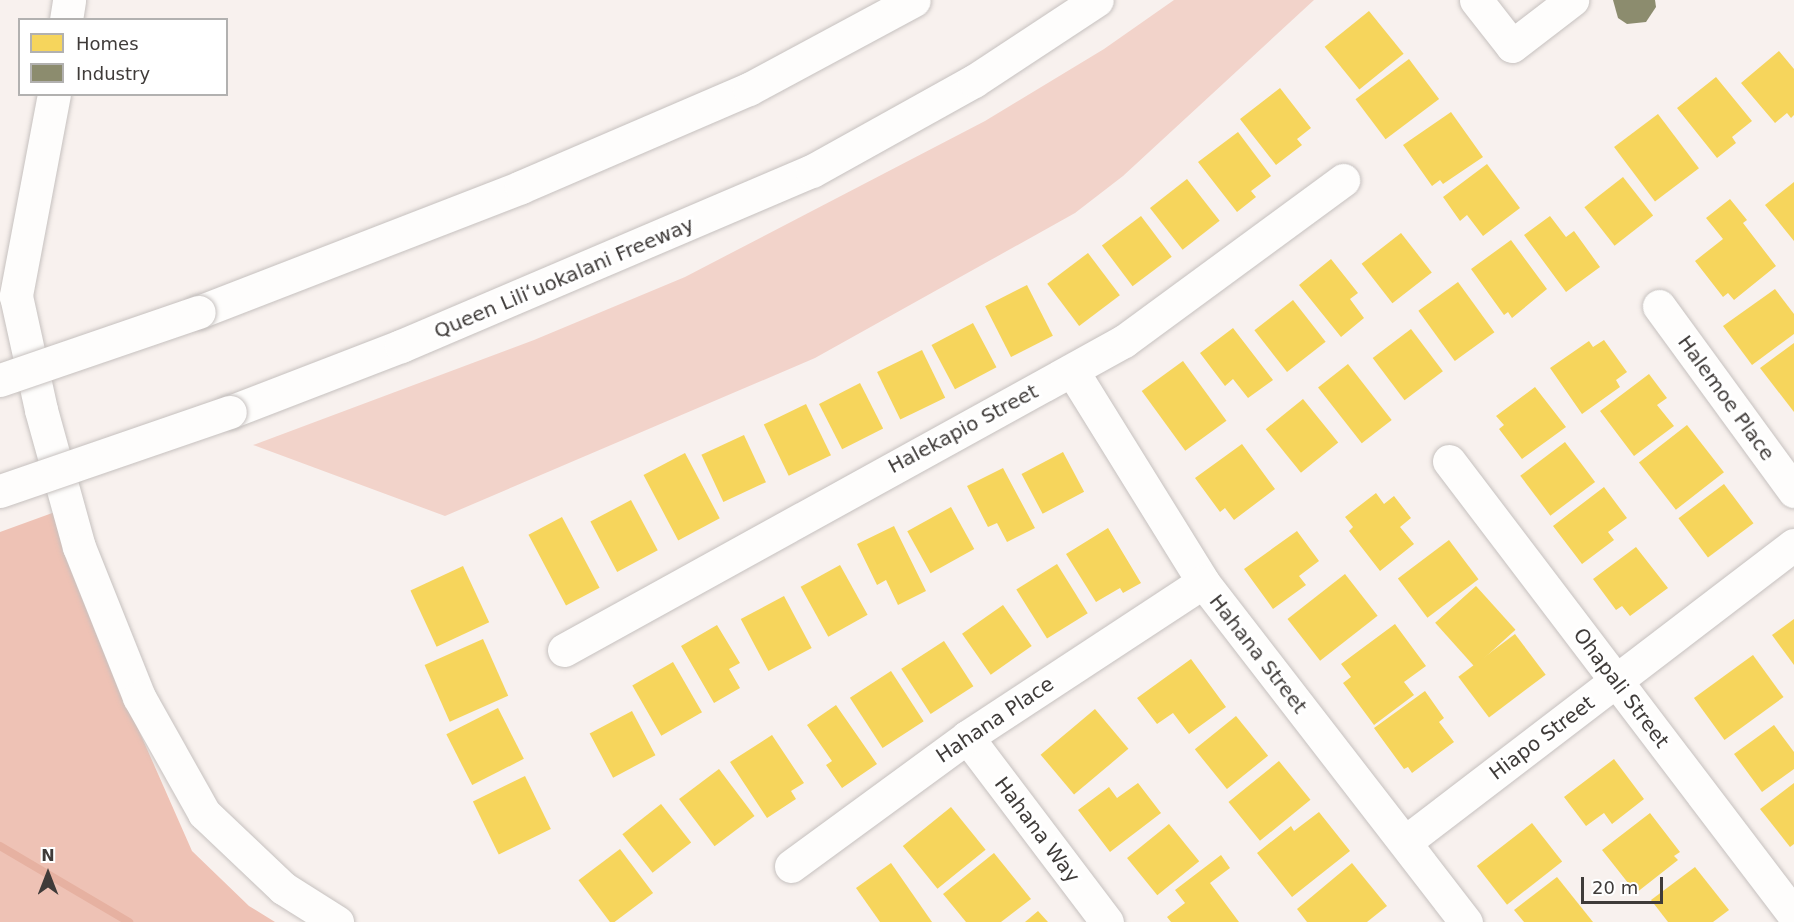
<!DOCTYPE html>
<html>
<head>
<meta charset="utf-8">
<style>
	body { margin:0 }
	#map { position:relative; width:1794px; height:922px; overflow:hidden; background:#f8f1ee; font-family:"DejaVu Sans",sans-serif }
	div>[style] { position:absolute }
	.green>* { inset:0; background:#f2d3ca }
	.forest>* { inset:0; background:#eec2b5 }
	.homes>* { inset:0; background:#f6d55c; transform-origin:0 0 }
	.industry>* { inset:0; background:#8c8c6e }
	.stream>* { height:8px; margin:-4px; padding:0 4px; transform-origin:4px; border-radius:4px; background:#e6b1a1 }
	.roads { filter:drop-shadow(0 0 2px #c6c1bf) drop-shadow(0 0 2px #c6c1bf) }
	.minor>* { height:33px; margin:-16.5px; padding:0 16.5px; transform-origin:16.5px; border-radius:16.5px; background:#fefdfc }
	.highway>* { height:33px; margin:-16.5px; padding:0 16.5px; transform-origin:16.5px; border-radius:16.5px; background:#fefdfc }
	.bridges { filter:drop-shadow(0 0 2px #c6c1bf) drop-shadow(0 0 2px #c6c1bf) }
	.highway-bridge>* { height:33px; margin:-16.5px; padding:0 16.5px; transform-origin:16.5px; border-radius:16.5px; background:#fefdfc }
	span { translate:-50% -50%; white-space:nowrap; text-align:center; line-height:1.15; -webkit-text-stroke:6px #fff; paint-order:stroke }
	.street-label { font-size:20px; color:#3f3b39 }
	.legend { position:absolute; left:18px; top:18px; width:210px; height:78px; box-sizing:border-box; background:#fff; border:2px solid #b2b1b0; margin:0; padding:8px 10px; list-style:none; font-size:18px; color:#3f3b39 }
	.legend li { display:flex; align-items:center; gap:12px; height:30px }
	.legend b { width:30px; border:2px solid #b2b1b0 }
	.north { position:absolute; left:18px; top:844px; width:60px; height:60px; -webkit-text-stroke:4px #fff; paint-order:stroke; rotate:0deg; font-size:16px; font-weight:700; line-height:24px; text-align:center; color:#3f3b39 }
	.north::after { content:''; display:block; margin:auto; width:21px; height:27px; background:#3f3b39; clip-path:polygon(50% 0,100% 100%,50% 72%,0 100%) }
	.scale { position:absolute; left:1581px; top:877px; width:82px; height:27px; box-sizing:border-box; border:3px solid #3f3b39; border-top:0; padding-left:8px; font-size:18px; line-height:21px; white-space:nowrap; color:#3f3b39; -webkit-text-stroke:4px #fff; paint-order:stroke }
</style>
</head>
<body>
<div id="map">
	<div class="green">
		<div style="clip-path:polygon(1174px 0,1314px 0,1123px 176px,1075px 213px,815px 358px,445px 516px,253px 445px,534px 340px,685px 277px,985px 121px,1104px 49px)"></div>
	</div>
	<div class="forest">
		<div style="clip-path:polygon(55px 512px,95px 631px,192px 851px,249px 906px,275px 922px,0 922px,0 532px)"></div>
	</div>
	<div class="homes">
		<div style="left:1369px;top:11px;width:55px;height:57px;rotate:51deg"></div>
		<div style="clip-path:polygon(1779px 51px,1794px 69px,1794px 115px,1791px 118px,1787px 113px,1775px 123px,1741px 83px)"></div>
		<div style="left:1409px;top:59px;width:50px;height:67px;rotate:53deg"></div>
		<div style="clip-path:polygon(1716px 77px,1752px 121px,1732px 137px,1736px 143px,1717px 158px,1677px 108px)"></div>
		<div style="clip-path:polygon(1280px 88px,1311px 128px,1297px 139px,1302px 145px,1276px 165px,1240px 119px)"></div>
		<div style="clip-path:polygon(1451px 112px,1483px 157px,1443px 184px,1440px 180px,1432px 186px,1403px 145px)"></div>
		<div style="left:1658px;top:114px;width:68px;height:55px;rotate:53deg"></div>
		<div style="clip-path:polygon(1238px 132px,1271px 176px,1251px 191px,1256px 197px,1237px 212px,1198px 162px)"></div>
		<div style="clip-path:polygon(1487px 164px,1520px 208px,1483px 236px,1467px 215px,1460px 221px,1443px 197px)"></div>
		<div style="left:1623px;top:177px;width:49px;height:49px;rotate:52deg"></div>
		<div style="left:1187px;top:179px;width:53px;height:47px;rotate:52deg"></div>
		<div style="clip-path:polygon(1794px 182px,1794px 241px,1765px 205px)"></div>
		<div style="clip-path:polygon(1730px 199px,1747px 220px,1743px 223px,1776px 266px,1734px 300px,1728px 293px,1723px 297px,1695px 261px,1723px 239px,1706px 218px)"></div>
		<div style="left:1141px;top:216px;width:51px;height:49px;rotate:53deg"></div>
		<div style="clip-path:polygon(1550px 216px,1566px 237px,1574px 231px,1600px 267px,1566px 292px,1524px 235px)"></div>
		<div style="left:1401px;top:233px;width:50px;height:50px;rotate:52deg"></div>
		<div style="clip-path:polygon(1511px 240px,1547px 289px,1512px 318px,1508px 312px,1504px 315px,1471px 269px)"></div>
		<div style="left:1088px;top:253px;width:53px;height:51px;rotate:53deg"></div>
		<div style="clip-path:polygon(1331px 259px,1358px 293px,1350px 299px,1364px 318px,1341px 337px,1299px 285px)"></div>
		<div style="left:1458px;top:282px;width:62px;height:49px;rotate:54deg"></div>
		<div style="left:1027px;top:285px;width:57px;height:47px;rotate:63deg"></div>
		<div style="clip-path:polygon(1775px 289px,1794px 314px,1794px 334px,1752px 365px,1723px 326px)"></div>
		<div style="left:1293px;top:300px;width:53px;height:49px;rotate:52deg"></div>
		<div style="left:973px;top:323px;width:50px;height:47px;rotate:62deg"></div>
		<div style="clip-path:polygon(1233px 328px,1273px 380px,1248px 398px,1233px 379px,1225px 386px,1200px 353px)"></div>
		<div style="left:1411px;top:329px;width:53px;height:48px;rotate:53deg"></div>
		<div style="clip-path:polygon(1604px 340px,1627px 372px,1616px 380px,1620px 387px,1582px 414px,1550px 368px,1589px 341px,1593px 347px)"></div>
		<div style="clip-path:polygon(1794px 343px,1794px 412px,1760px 368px)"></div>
		<div style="left:922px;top:350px;width:53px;height:50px;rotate:64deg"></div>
		<div style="left:1183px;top:361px;width:74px;height:51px;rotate:54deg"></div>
		<div style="left:1348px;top:364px;width:71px;height:38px;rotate:52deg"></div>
		<div style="clip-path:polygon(1649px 374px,1667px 398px,1657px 405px,1674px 426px,1634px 456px,1600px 411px)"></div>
		<div style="left:860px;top:383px;width:51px;height:46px;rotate:63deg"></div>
		<div style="clip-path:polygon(1535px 387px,1566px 427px,1522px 459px,1499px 429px,1504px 425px,1496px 416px)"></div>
		<div style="left:1303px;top:399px;width:56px;height:48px;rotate:51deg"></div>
		<div style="left:806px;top:404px;width:57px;height:47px;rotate:64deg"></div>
		<div style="left:1687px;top:425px;width:60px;height:61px;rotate:52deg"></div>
		<div style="left:744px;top:435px;width:52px;height:47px;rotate:65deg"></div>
		<div style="left:1565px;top:442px;width:50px;height:56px;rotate:53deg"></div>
		<div style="clip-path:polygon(1242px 444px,1275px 489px,1234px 520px,1225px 508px,1220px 512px,1195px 478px)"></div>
		<div style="left:1063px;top:452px;width:45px;height:47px;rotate:62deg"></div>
		<div style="left:685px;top:453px;width:74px;height:47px;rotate:62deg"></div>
		<div style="clip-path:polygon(1003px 468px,1035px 528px,1007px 542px,997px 523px,988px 527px,967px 486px)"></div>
		<div style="left:1724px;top:484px;width:49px;height:57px;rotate:53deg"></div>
		<div style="clip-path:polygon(1604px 487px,1627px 518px,1608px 532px,1614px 540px,1582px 564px,1553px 526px)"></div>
		<div style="clip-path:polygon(1376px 493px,1384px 504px,1394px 496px,1411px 518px,1400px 527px,1414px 544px,1380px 571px,1349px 531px,1353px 527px,1345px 517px)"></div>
		<div style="left:631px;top:500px;width:57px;height:46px;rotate:62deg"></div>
		<div style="left:951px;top:507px;width:48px;height:50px;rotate:61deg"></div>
		<div style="left:562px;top:517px;width:80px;height:38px;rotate:62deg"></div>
		<div style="clip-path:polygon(894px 526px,926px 591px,898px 605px,886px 580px,877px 585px,857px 544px)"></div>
		<div style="clip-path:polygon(1108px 528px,1141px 583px,1123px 593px,1120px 588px,1096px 602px,1066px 554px)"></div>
		<div style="clip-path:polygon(1297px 531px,1319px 561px,1299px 576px,1306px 585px,1273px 609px,1244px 569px)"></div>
		<div style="left:1449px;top:540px;width:49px;height:64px;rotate:53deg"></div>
		<div style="clip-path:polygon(1636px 547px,1668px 588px,1630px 616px,1622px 606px,1616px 610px,1593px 579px)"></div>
		<div style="left:1057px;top:564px;width:58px;height:48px;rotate:58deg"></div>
		<div style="left:840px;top:565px;width:57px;height:45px;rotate:61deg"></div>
		<div style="left:463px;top:566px;width:62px;height:58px;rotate:65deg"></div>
		<div style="left:1345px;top:574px;width:53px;height:73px;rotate:52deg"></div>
		<div style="left:1476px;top:586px;width:59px;height:55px;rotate:48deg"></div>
		<div style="left:784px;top:596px;width:59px;height:49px;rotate:62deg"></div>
		<div style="left:1003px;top:605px;width:50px;height:50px;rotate:55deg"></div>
		<div style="clip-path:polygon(1794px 619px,1794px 665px,1772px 635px)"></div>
		<div style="clip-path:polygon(1395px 624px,1426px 666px,1404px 682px,1414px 695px,1374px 725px,1343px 683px,1351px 677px,1341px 664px)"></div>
		<div style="clip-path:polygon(717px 625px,740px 663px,729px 669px,740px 688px,714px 703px,681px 646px)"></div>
		<div style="left:1515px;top:634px;width:51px;height:71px;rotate:53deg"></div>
		<div style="left:483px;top:639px;width:62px;height:64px;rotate:66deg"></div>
		<div style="left:944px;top:641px;width:54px;height:51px;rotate:57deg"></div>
		<div style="left:1753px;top:655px;width:52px;height:73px;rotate:54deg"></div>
		<div style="clip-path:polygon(1191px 659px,1226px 707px,1189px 734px,1173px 713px,1157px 724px,1137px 698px)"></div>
		<div style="left:673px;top:662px;width:58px;height:47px;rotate:60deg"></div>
		<div style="left:891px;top:671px;width:60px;height:49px;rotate:57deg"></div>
		<div style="clip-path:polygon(1425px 691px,1444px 718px,1439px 722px,1454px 742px,1412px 773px,1408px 767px,1404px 769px,1374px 728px)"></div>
		<div style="clip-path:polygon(836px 705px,877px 764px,842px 788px,826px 765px,832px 761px,807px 725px)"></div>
		<div style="left:498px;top:708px;width:57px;height:58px;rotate:63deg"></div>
		<div style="left:1095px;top:709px;width:52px;height:71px;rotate:50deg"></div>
		<div style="left:632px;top:711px;width:50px;height:48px;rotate:62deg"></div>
		<div style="left:1236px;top:716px;width:51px;height:53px;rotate:51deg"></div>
		<div style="clip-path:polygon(1774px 725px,1794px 752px,1794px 769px,1762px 792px,1734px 754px)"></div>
		<div style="clip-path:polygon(772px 735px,804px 783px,791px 791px,796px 799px,767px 818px,730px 762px)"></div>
		<div style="clip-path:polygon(1614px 759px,1644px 799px,1612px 824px,1604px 813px,1586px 826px,1564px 797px)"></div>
		<div style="left:1279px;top:761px;width:50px;height:65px;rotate:51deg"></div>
		<div style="left:719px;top:769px;width:59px;height:50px;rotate:53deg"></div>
		<div style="left:525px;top:776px;width:59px;height:58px;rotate:64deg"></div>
		<div style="clip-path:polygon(1138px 783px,1161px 813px,1110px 852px,1078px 810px,1109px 787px,1117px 798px)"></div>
		<div style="clip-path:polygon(1794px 783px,1794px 844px,1790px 847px,1760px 809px)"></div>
		<div style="left:661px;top:804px;width:49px;height:49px;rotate:52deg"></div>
		<div style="left:951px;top:807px;width:55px;height:62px;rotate:51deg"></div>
		<div style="clip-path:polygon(1319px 812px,1350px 851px,1292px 897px,1257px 853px,1291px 826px,1294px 831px)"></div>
		<div style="clip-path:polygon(1650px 813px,1680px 852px,1674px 856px,1678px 860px,1636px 893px,1602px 850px)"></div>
		<div style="left:1532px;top:823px;width:49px;height:70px;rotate:52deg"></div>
		<div style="left:1169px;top:824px;width:48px;height:54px;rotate:51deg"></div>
		<div style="left:620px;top:849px;width:55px;height:52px;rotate:53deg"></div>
		<div style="clip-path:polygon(994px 853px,1031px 899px,1001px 922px,966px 922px,943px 894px)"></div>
		<div style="clip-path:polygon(1221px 855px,1230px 868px,1210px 883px,1239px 922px,1171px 922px,1167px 917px,1185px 903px,1175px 890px)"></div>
		<div style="clip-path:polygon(891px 863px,932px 922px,880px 922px,856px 888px)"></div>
		<div style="clip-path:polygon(1352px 863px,1387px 906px,1367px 922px,1307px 922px,1297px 909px)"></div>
		<div style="clip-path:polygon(1695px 867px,1729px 910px,1713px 922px,1668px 922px,1651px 900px)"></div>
		<div style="clip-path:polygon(1557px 877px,1593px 922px,1524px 922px,1514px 910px)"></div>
		<div style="clip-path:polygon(1038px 911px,1048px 922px,1025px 922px)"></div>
	</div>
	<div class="industry">
		<div style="clip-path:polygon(1613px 0,1655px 0,1656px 7px,1646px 22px,1627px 24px,1618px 18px)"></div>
	</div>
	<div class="stream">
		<div style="left:0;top:846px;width:150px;rotate:30.5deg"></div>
	</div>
	<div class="roads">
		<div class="minor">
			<div style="left:1476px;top:0;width:58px;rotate:52deg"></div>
			<div style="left:1512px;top:46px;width:76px;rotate:-37.5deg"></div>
			<div style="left:66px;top:20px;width:20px;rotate:-81deg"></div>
			<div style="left:54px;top:94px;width:206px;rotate:100.7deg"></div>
			<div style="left:16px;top:296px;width:117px;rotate:77.6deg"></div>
			<div style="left:41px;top:410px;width:142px;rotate:74.5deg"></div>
			<div style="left:79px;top:547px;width:162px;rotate:68.2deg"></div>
			<div style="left:139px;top:697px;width:133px;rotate:60.7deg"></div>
			<div style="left:204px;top:813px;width:109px;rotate:43.5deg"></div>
			<div style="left:283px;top:888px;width:64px;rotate:32.2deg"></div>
			<div style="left:1659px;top:306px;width:229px;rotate:53.9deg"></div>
			<div style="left:1073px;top:372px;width:247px;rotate:58.2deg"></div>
			<div style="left:1203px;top:582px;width:430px;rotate:52.3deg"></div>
			<div style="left:1449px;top:461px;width:570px;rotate:52.77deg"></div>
			<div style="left:564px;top:650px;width:640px;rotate:-28.89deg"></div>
			<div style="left:1124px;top:341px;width:272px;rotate:-36.3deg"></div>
			<div style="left:967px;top:737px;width:232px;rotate:52.9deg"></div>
			<div style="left:1405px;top:842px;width:489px;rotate:-37.4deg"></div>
			<div style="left:791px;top:866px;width:218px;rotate:-36.2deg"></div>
			<div style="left:967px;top:737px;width:282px;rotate:-33.3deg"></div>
		</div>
		<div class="highway">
			<div style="left:199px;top:312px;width:345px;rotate:-21.2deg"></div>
			<div style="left:521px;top:187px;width:248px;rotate:-23.3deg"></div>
			<div style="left:749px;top:89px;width:187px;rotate:-28.3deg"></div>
			<div style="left:230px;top:412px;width:183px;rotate:-21.1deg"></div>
			<div style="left:401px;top:346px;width:447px;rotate:-23.1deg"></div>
			<div style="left:812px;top:171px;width:185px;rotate:-29.1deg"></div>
			<div style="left:974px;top:81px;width:147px;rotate:-33.4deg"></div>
		</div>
	</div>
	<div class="bridges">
		<div class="highway-bridge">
			<div style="left:0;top:380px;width:210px;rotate:-18.9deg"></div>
			<div style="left:0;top:491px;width:243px;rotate:-19deg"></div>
		</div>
	</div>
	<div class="street-label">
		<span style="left:564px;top:278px;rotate:-23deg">Queen Liliʻuokalani Freeway</span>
		<span style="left:1726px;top:398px;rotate:54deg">Halemoe Place</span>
		<span style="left:963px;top:429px;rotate:-28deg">Halekapio Street</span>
		<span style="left:1258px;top:654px;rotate:52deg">Hahana Street</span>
		<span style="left:1621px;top:688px;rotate:53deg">Ohapali Street</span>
		<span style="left:995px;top:720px;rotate:-34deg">Hahana Place</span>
		<span style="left:1542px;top:738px;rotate:-37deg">Hiapo Street</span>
		<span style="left:1037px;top:830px;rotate:53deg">Hahana Way</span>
	</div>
	<ul class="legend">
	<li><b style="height:16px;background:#f6d55c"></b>Homes</li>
	<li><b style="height:16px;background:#8c8c6e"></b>Industry</li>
	</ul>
	<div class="north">N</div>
	<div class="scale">20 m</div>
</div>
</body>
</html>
